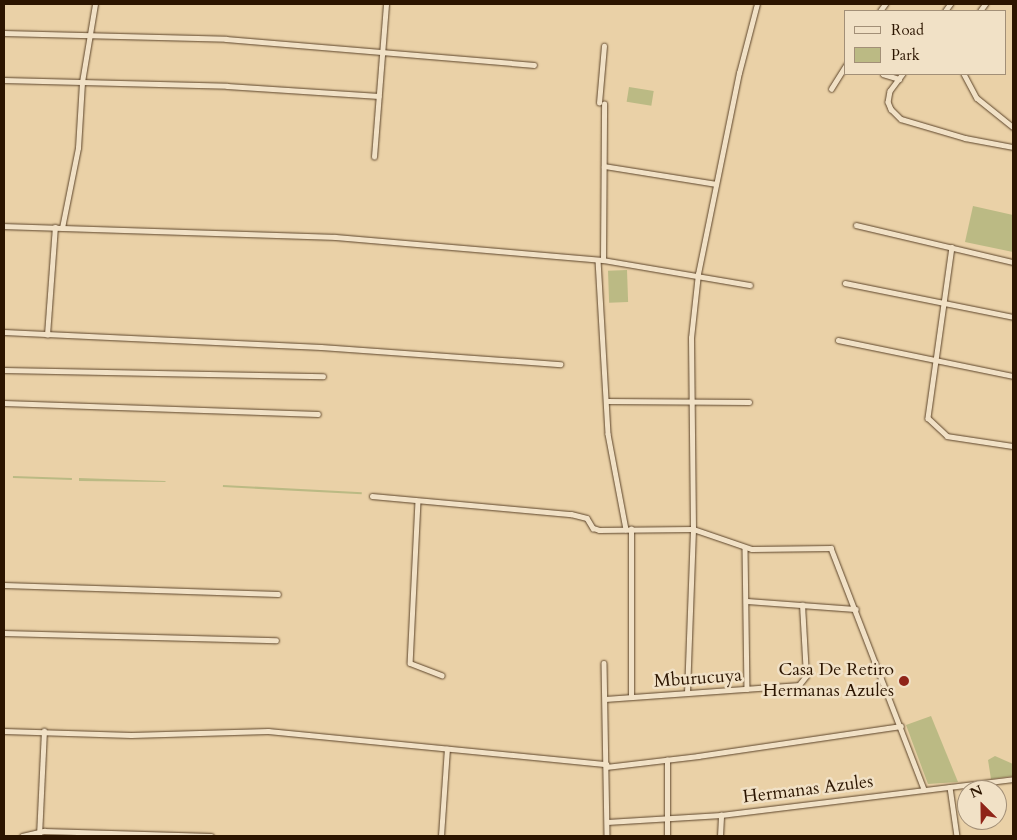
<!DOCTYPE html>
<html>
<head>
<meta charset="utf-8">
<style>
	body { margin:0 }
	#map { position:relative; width:1017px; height:840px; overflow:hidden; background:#ead1a7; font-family:Cardo,serif }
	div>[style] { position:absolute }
	.green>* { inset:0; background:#bbba84; transform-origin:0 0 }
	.roads { filter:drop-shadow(0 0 1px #5c442a) drop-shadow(0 0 1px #5c442a) }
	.street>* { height:4.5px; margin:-2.25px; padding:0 2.25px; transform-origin:2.25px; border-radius:2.25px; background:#f1e1c6 }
	.dots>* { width:14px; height:14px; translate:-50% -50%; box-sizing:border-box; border:2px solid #f1e1c6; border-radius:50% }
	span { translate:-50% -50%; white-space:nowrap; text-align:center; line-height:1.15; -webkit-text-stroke:5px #f1e1c6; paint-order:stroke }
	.poi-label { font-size:18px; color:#2c1500 }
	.right { translate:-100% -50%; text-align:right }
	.street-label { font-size:18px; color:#2c1500 }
	.frame { position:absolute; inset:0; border:5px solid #2c1500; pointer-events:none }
	.legend { position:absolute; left:844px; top:10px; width:162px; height:65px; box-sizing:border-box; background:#f1e1c6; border:1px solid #a28f77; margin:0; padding:6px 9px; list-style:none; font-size:15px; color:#2c1500 }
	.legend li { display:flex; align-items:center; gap:10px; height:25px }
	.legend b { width:25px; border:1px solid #a28f77 }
	.north { position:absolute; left:957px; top:780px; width:50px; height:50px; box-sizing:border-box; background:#f1e1c6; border:1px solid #a28f77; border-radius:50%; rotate:337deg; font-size:14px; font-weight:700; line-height:20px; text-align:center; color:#2c1500 }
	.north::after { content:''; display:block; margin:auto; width:18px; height:22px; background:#8f2418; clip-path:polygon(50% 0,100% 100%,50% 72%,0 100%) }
</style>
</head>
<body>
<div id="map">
	<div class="green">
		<div style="left:629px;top:87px;width:25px;height:15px;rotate:9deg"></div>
		<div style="clip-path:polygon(973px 206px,1013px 215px,1013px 252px,965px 242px)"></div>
		<div style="left:627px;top:270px;width:32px;height:19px;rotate:88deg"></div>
		<div style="left:13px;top:476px;width:59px;height:2px;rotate:2deg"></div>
		<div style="clip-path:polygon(79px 478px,165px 481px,166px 482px,79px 481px)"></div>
		<div style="left:223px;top:485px;width:139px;height:2px;rotate:3deg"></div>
		<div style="clip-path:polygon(931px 716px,958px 782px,928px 784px,906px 725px)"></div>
		<div style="clip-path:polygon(995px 756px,1013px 764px,1013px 776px,991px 779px,988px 760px)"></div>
	</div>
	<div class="roads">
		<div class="street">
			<div style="left:880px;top:11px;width:9px;rotate:-54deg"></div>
			<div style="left:945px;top:11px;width:9px;rotate:-54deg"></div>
			<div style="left:980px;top:11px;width:9px;rotate:-54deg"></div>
			<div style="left:4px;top:33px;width:222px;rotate:1.5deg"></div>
			<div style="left:226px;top:39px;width:309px;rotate:4.8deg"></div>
			<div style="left:883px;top:74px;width:17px;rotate:17deg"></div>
			<div style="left:903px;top:74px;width:21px;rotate:127deg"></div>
			<div style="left:890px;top:91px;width:11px;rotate:100deg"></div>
			<div style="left:888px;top:102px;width:8px;rotate:67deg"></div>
			<div style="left:891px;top:109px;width:14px;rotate:45deg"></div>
			<div style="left:901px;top:119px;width:67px;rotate:16.5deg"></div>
			<div style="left:965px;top:138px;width:49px;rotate:10.6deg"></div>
			<div style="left:964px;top:74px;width:27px;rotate:62deg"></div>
			<div style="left:977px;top:98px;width:46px;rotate:38.9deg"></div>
			<div style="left:4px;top:80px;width:223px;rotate:1.5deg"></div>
			<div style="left:227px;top:86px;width:152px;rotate:3.8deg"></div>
			<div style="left:831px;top:89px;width:28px;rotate:-58deg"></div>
			<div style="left:599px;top:103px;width:57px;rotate:-85deg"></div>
			<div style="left:374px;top:157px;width:153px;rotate:-85.5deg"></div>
			<div style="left:604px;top:166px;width:113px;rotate:9.1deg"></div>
			<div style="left:856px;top:225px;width:161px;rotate:13.3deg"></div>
			<div style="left:4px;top:226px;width:331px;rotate:1.9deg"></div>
			<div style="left:335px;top:237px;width:269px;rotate:4.9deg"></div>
			<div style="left:603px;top:260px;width:149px;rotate:9.7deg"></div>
			<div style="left:62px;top:228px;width:82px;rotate:-78.7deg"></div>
			<div style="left:78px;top:148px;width:66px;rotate:-86.5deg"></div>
			<div style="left:82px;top:82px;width:79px;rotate:-80.5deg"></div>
			<div style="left:952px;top:247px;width:173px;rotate:98deg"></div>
			<div style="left:928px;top:418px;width:26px;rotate:43deg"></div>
			<div style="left:947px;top:436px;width:67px;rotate:8.6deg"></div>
			<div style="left:598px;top:260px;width:174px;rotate:86.7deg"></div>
			<div style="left:608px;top:434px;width:97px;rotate:79.3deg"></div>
			<div style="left:603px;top:260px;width:156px;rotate:-89.6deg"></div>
			<div style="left:845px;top:283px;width:171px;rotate:11.4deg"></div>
			<div style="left:4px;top:332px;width:317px;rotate:2.7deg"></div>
			<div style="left:321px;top:347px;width:240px;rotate:4.1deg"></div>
			<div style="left:47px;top:335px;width:108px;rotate:-85.8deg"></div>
			<div style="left:838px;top:340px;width:179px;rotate:11.6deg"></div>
			<div style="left:4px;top:370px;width:319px;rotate:1.1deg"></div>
			<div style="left:606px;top:401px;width:143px;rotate:0.4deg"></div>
			<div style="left:4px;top:403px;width:314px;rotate:2deg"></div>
			<div style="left:372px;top:496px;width:200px;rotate:5.2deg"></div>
			<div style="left:571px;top:514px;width:16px;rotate:14deg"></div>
			<div style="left:587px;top:518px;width:12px;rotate:59deg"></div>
			<div style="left:593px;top:528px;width:6px;rotate:18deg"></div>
			<div style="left:599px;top:530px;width:94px;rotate:-0.6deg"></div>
			<div style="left:693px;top:529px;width:62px;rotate:18.7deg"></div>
			<div style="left:752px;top:549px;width:79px;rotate:-0.7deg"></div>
			<div style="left:831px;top:548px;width:258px;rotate:68.9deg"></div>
			<div style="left:418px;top:501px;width:162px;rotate:92.8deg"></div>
			<div style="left:410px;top:663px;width:34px;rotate:21deg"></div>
			<div style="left:745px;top:548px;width:141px;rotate:89.2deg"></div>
			<div style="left:4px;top:585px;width:274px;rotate:1.9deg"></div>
			<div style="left:746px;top:601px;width:110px;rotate:4.2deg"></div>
			<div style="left:4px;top:633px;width:272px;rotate:1.5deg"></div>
			<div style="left:604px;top:663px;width:173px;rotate:89deg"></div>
			<div style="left:687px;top:693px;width:164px;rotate:-87.9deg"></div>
			<div style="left:693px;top:529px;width:191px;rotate:-90.6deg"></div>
			<div style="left:691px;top:338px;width:64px;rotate:-83.8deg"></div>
			<div style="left:698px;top:274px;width:205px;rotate:-78.5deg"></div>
			<div style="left:739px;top:73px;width:71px;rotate:-75.4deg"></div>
			<div style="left:631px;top:697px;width:168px;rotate:-90deg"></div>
			<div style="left:605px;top:699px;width:195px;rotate:-4.1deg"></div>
			<div style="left:799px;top:685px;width:11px;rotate:-52deg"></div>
			<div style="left:806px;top:676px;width:71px;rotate:-93.2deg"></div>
			<div style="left:4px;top:731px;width:127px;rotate:1.8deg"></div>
			<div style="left:131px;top:735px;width:137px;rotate:-1.7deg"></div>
			<div style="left:268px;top:731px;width:340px;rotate:5.6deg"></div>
			<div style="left:606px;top:767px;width:93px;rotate:-6.8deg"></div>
			<div style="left:698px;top:756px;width:205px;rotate:-8.4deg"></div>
			<div style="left:950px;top:787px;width:49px;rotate:81.9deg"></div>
			<div style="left:607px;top:822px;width:114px;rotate:-3.5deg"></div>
			<div style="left:721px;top:815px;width:294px;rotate:-7deg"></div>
			<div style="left:22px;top:836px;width:23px;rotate:-13deg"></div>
			<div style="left:44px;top:831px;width:167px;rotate:1.7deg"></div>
			<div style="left:39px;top:836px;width:105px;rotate:-87.3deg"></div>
			<div style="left:441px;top:836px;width:87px;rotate:-86.1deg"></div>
			<div style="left:667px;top:836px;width:76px;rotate:-90deg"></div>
			<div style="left:720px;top:836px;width:21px;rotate:-87deg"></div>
		</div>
	</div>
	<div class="dots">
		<div style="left:904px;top:681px;background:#8f2418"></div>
	</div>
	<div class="poi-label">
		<span class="right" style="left:894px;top:681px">Casa De Retiro<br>Hermanas Azules</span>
	</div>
	<div class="street-label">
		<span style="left:698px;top:679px;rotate:-4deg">Mburucuya</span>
		<span style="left:808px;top:790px;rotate:-7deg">Hermanas Azules</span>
	</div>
	<div class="frame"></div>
	<ul class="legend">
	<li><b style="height:6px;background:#f1e1c6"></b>Road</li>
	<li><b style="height:14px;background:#bbba84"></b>Park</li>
	</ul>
	<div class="north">N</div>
</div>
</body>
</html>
